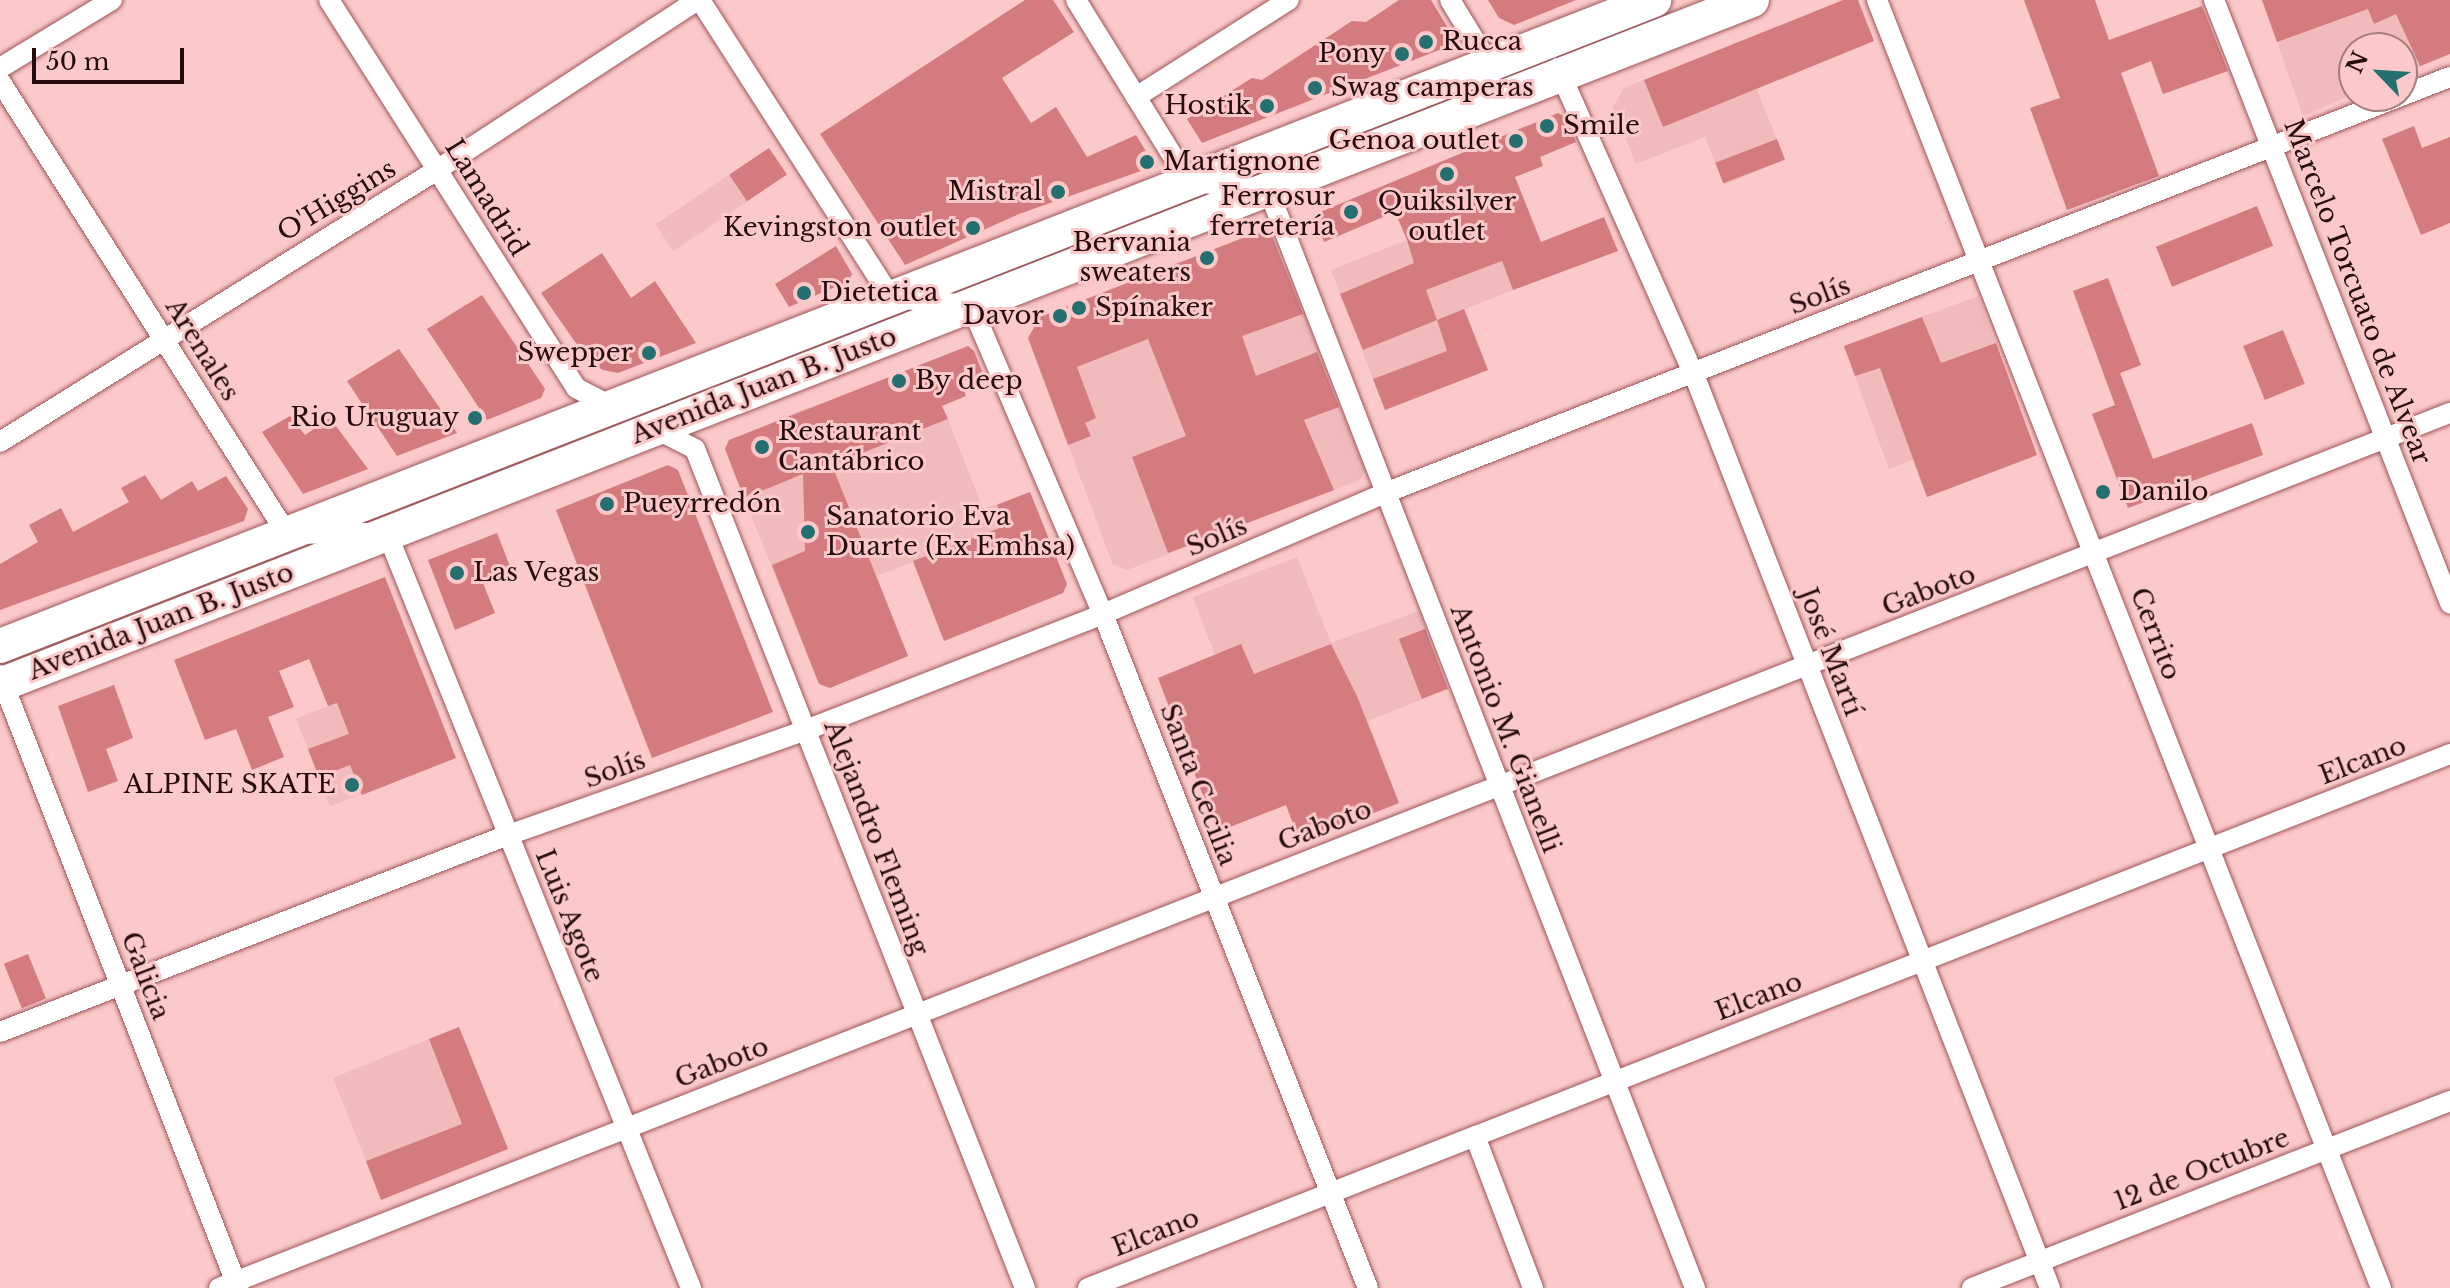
<!DOCTYPE html>
<html>
<head>
<meta charset="utf-8">
<style>
	body { margin:0 }
	#map { position:relative; width:2450px; height:1288px; overflow:hidden; background:#fbc9c9; font-family:"Libre Baskerville",serif }
	div>[style] { position:absolute }
	.built>* { inset:0; background:#f1babb; transform-origin:0 0 }
	.building>* { inset:0; background:#d47b7f; transform-origin:0 0 }
	.roads { filter:drop-shadow(0 0 2px #9d5559) drop-shadow(0 0 2px #9d5559) }
	.street>* { height:20px; margin:-10px; padding:0 10px; transform-origin:10px; border-radius:10px; background:#fff }
	.primary>* { height:34px; margin:-17px; padding:0 17px; transform-origin:17px; border-radius:17px; background:#fff }
	.dots>* { width:22px; height:22px; translate:-50% -50%; box-sizing:border-box; border:4px solid #fbc9c9; border-radius:50% }
	span { translate:-50% -50%; white-space:nowrap; text-align:center; line-height:1.15; -webkit-text-stroke:6px #fbc9c9; paint-order:stroke }
	.poi-label { font-size:26px; color:#270b0d }
	.left { translate:0 -50%; text-align:left }
	.right { translate:-100% -50%; text-align:right }
	.street-label { font-size:26px; color:#270b0d }
	.north { position:absolute; left:2338px; top:32px; width:80px; height:80px; box-sizing:border-box; background:#fbc9c9; border:2px solid #a67d7e; border-radius:50%; rotate:295deg; font-size:22px; font-weight:700; line-height:32px; text-align:center; color:#270b0d }
	.north::after { content:''; display:block; margin:auto; width:28px; height:36px; background:#247071; clip-path:polygon(50% 0,100% 100%,50% 72%,0 100%) }
	.scale { position:absolute; left:32px; top:48px; width:152px; height:36px; box-sizing:border-box; border:4px solid #270b0d; border-top:0; padding-left:10px; font-size:24px; line-height:28px; white-space:nowrap; color:#270b0d; -webkit-text-stroke:6px #fbc9c9; paint-order:stroke }
</style>
</head>
<body>
<div id="map">
	<div class="built">
		<div style="clip-path:polygon(2262px 0,2450px 0,2450px 54px,2402px 74px,2402px 48px,2354px 48px,2354px 94px,2303px 116px)"></div>
		<div style="clip-path:polygon(1738px 42px,1785px 160px,1724px 185px,1705px 137px,1636px 164px,1613px 107px,1624px 88px)"></div>
		<div style="left:769px;top:148px;width:32px;height:137px;rotate:56deg"></div>
		<div style="clip-path:polygon(1438px 228px,1502px 261px,1513px 290px,1465px 309px,1488px 370px,1385px 410px,1331px 270px)"></div>
		<div style="clip-path:polygon(1180px 261px,1197px 305px,1287px 269px,1365px 471px,1360px 480px,1127px 570px,1113px 565px,1044px 380px,1147px 339px,1126px 282px)"></div>
		<div style="clip-path:polygon(1978px 296px,2037px 455px,1927px 497px,1913px 460px,1889px 469px,1844px 346px)"></div>
		<div style="clip-path:polygon(809px 407px,832px 465px,948px 419px,983px 509px,1030px 492px,1067px 584px,1063px 593px,944px 641px,913px 562px,876px 576px,908px 656px,830px 688px,819px 684px,744px 498px,797px 476px,775px 421px)"></div>
		<div style="clip-path:polygon(1297px 557px,1331px 643px,1419px 611px,1448px 689px,1368px 721px,1399px 803px,1300px 842px,1286px 805px,1217px 832px,1158px 678px,1215px 655px,1193px 597px)"></div>
		<div style="left:422px;top:670px;width:94px;height:135px;rotate:69deg"></div>
		<div style="left:459px;top:1027px;width:131px;height:136px;rotate:68deg"></div>
	</div>
	<div class="building">
		<div style="clip-path:polygon(1025px 0,1053px 0,1074px 32px,1002px 78px,1031px 123px,1056px 107px,1087px 157px,1136px 135px,1155px 166px,1019px 214px,905px 265px,820px 134px)"></div>
		<div style="clip-path:polygon(1399px 0,1431px 0,1457px 43px,1202px 143px,1187px 119px,1252px 78px,1262px 80px,1352px 21px,1366px 22px)"></div>
		<div style="clip-path:polygon(1488px 0,1576px 0,1514px 25px,1499px 18px)"></div>
		<div style="clip-path:polygon(1843px 0,1858px 0,1874px 41px,1663px 127px,1644px 80px)"></div>
		<div style="clip-path:polygon(2024px 0,2095px 0,2109px 40px,2202px 6px,2228px 71px,2163px 94px,2151px 61px,2121px 73px,2159px 176px,2067px 210px,2030px 108px,2060px 98px)"></div>
		<div style="clip-path:polygon(2262px 0,2450px 0,2450px 54px,2420px 66px,2396px 14px,2374px 24px,2368px 9px,2277px 42px)"></div>
		<div style="clip-path:polygon(1558px 113px,1566px 117px,1576px 142px,1540px 157px,1543px 166px,1515px 177px,1541px 242px,1604px 217px,1618px 251px,1513px 290px,1502px 261px,1457px 278px,1426px 290px,1437px 320px,1363px 350px,1340px 294px,1414px 263px,1407px 240px,1395px 212px,1324px 242px,1313px 215px)"></div>
		<div style="clip-path:polygon(2414px 126px,2422px 148px,2450px 137px,2450px 223px,2421px 235px,2382px 139px)"></div>
		<div style="left:1777px;top:139px;width:22px;height:66px;rotate:69deg"></div>
		<div style="left:769px;top:148px;width:32px;height:48px;rotate:56deg"></div>
		<div style="left:2257px;top:206px;width:43px;height:109px;rotate:68deg"></div>
		<div style="clip-path:polygon(1258px 232px,1272px 236px,1303px 314px,1242px 336px,1256px 376px,1317px 352px,1339px 407px,1304px 420px,1334px 490px,1168px 553px,1132px 457px,1186px 436px,1148px 339px,1077px 367px,1096px 418px,1085px 423px,1091px 436px,1068px 445px,1028px 338px,1040px 317px)"></div>
		<div style="clip-path:polygon(836px 246px,852px 274px,849px 281px,789px 307px,775px 284px)"></div>
		<div style="clip-path:polygon(602px 253px,631px 298px,655px 281px,696px 343px,618px 373px,603px 370px,589px 362px,541px 293px)"></div>
		<div style="clip-path:polygon(2108px 278px,2141px 365px,2120px 373px,2153px 459px,2252px 423px,2263px 455px,2165px 491px,2166px 494px,2128px 508px,2092px 414px,2115px 405px,2073px 291px)"></div>
		<div style="clip-path:polygon(482px 295px,545px 389px,541px 398px,487px 420px,427px 329px)"></div>
		<div style="clip-path:polygon(1464px 309px,1488px 370px,1385px 410px,1373px 379px,1447px 351px,1437px 320px)"></div>
		<div style="clip-path:polygon(1922px 317px,1941px 363px,1996px 343px,2037px 455px,1927px 497px,1880px 368px,1855px 376px,1844px 346px)"></div>
		<div style="left:2283px;top:330px;width:58px;height:43px;rotate:68deg"></div>
		<div style="clip-path:polygon(968px 346px,974px 351px,983px 374px,961px 382px,966px 396px,942px 406px,948px 419px,832px 465px,908px 656px,830px 688px,819px 684px,772px 565px,805px 551px,803px 474px,744px 498px,725px 449px,729px 440px)"></div>
		<div style="clip-path:polygon(399px 349px,457px 433px,397px 456px,347px 381px)"></div>
		<div style="clip-path:polygon(290px 416px,305px 435px,330px 418px,368px 469px,303px 494px,262px 432px)"></div>
		<div style="clip-path:polygon(668px 465px,678px 470px,773px 712px,652px 758px,556px 510px)"></div>
		<div style="clip-path:polygon(145px 475px,161px 500px,192px 481px,198px 491px,226px 476px,248px 509px,244px 521px,0 610px,0 564px,38px 542px,29px 525px,61px 508px,73px 532px,129px 502px,121px 488px)"></div>
		<div style="clip-path:polygon(1030px 492px,1067px 584px,1063px 593px,944px 641px,913px 561px,1005px 526px,997px 505px)"></div>
		<div style="clip-path:polygon(497px 533px,512px 572px,483px 583px,495px 613px,455px 630px,428px 560px)"></div>
		<div style="clip-path:polygon(385px 577px,456px 758px,362px 795px,350px 765px,319px 777px,308px 749px,349px 734px,337px 703px,328px 706px,309px 659px,279px 671px,294px 707px,268px 717px,284px 757px,252px 770px,236px 729px,205px 740px,174px 660px)"></div>
		<div style="left:1425px;top:629px;width:64px;height:28px;rotate:69deg"></div>
		<div style="clip-path:polygon(1241px 644px,1254px 674px,1331px 644px,1357px 696px,1399px 803px,1300px 842px,1286px 805px,1217px 832px,1158px 678px)"></div>
		<div style="clip-path:polygon(114px 685px,133px 738px,106px 749px,118px 781px,88px 792px,58px 706px)"></div>
		<div style="left:28px;top:954px;width:48px;height:26px;rotate:68deg"></div>
		<div style="clip-path:polygon(459px 1027px,508px 1149px,381px 1200px,366px 1161px,462px 1124px,429px 1039px)"></div>
	</div>
	<div class="roads">
		<div class="street">
			<div style="left:329px;top:0;width:460px;rotate:57.5deg"></div>
			<div style="left:576px;top:388px;width:44px;rotate:27.1deg"></div>
			<div style="left:700px;top:0;width:354px;rotate:57.3deg"></div>
			<div style="left:891px;top:298px;width:80px;rotate:5deg"></div>
			<div style="left:971px;top:305px;width:336px;rotate:66.9deg"></div>
			<div style="left:1103px;top:614px;width:724px;rotate:68.54deg"></div>
			<div style="left:1076px;top:0;width:214px;rotate:58.2deg"></div>
			<div style="left:1189px;top:182px;width:79px;rotate:5.1deg"></div>
			<div style="left:1268px;top:189px;width:1179px;rotate:68.77deg"></div>
			<div style="left:1450px;top:0;width:84px;rotate:58.6deg"></div>
			<div style="left:1877px;top:0;width:1383px;rotate:68.63deg"></div>
			<div style="left:2214px;top:0;width:648px;rotate:68.63deg"></div>
			<div style="left:0;top:68px;width:131px;rotate:-31.3deg"></div>
			<div style="left:1558px;top:68px;width:333px;rotate:66.1deg"></div>
			<div style="left:1693px;top:372px;width:983px;rotate:68.71deg"></div>
			<div style="left:0;top:81px;width:536px;rotate:57.64deg"></div>
			<div style="left:287px;top:534px;width:100px;rotate:-0.6deg"></div>
			<div style="left:387px;top:533px;width:814px;rotate:68.07deg"></div>
			<div style="left:1136px;top:97px;width:181px;rotate:-32.4deg"></div>
			<div style="left:654px;top:428px;width:46px;rotate:27.1deg"></div>
			<div style="left:695px;top:449px;width:902px;rotate:68.53deg"></div>
			<div style="left:0;top:442px;width:515px;rotate:-31.9deg"></div>
			<div style="left:437px;top:170px;width:311px;rotate:-33.1deg"></div>
			<div style="left:0;top:675px;width:658px;rotate:68.78deg"></div>
			<div style="left:0;top:1032px;width:545px;rotate:-21.2deg"></div>
			<div style="left:508px;top:835px;width:316px;rotate:-19.4deg"></div>
			<div style="left:806px;top:730px;width:319px;rotate:-21.3deg"></div>
			<div style="left:1103px;top:614px;width:307px;rotate:-23.2deg"></div>
			<div style="left:1385px;top:493px;width:1143px;rotate:-21.34deg"></div>
			<div style="left:1475px;top:1136px;width:163px;rotate:69.1deg"></div>
			<div style="left:219px;top:1288px;width:2396px;rotate:-21.42deg"></div>
			<div style="left:1088px;top:1288px;width:1463px;rotate:-21.41deg"></div>
			<div style="left:1972px;top:1288px;width:513px;rotate:-21.37deg"></div>
		</div>
		<div class="primary">
			<div style="left:0;top:646px;width:1776px;rotate:-21.33deg"></div>
			<div style="left:0;top:685px;width:1881px;rotate:-21.35deg"></div>
		</div>
	</div>
	<div class="dots">
		<div style="left:1426px;top:42px;background:#247071"></div>
		<div style="left:1402px;top:54px;background:#247071"></div>
		<div style="left:1315px;top:88px;background:#247071"></div>
		<div style="left:1267px;top:106px;background:#247071"></div>
		<div style="left:1547px;top:126px;background:#247071"></div>
		<div style="left:1516px;top:141px;background:#247071"></div>
		<div style="left:1147px;top:162px;background:#247071"></div>
		<div style="left:1447px;top:174px;background:#247071"></div>
		<div style="left:1058px;top:192px;background:#247071"></div>
		<div style="left:1351px;top:212px;background:#247071"></div>
		<div style="left:973px;top:228px;background:#247071"></div>
		<div style="left:1207px;top:258px;background:#247071"></div>
		<div style="left:804px;top:293px;background:#247071"></div>
		<div style="left:1079px;top:308px;background:#247071"></div>
		<div style="left:1060px;top:316px;background:#247071"></div>
		<div style="left:649px;top:353px;background:#247071"></div>
		<div style="left:899px;top:381px;background:#247071"></div>
		<div style="left:475px;top:418px;background:#247071"></div>
		<div style="left:762px;top:447px;background:#247071"></div>
		<div style="left:2103px;top:492px;background:#247071"></div>
		<div style="left:607px;top:504px;background:#247071"></div>
		<div style="left:808px;top:532px;background:#247071"></div>
		<div style="left:457px;top:573px;background:#247071"></div>
		<div style="left:352px;top:785px;background:#247071"></div>
	</div>
	<div class="poi-label">
		<span class="left" style="left:1442px;top:42px">Rucca</span>
		<span class="right" style="left:1386px;top:54px">Pony</span>
		<span class="left" style="left:1331px;top:88px">Swag camperas</span>
		<span class="right" style="left:1251px;top:106px">Hostik</span>
		<span class="left" style="left:1563px;top:126px">Smile</span>
		<span class="right" style="left:1500px;top:141px">Genoa outlet</span>
		<span class="left" style="left:1163px;top:162px">Martignone</span>
		<span class="right" style="left:1042px;top:192px">Mistral</span>
		<span class="right" style="left:1335px;top:212px">Ferrosur<br>ferretería</span>
		<span style="left:1447px;top:217px">Quiksilver<br>outlet</span>
		<span class="right" style="left:957px;top:228px">Kevingston outlet</span>
		<span class="right" style="left:1191px;top:258px">Bervania<br>sweaters</span>
		<span class="left" style="left:820px;top:293px">Dietetica</span>
		<span class="left" style="left:1095px;top:308px">Spínaker</span>
		<span class="right" style="left:1044px;top:316px">Davor</span>
		<span class="right" style="left:633px;top:353px">Swepper</span>
		<span class="left" style="left:915px;top:381px">By deep</span>
		<span class="right" style="left:459px;top:418px">Rio Uruguay</span>
		<span class="left" style="left:778px;top:447px">Restaurant<br>Cantábrico</span>
		<span class="left" style="left:2119px;top:492px">Danilo</span>
		<span class="left" style="left:623px;top:504px">Pueyrredón</span>
		<span class="left" style="left:826px;top:532px">Sanatorio Eva<br>Duarte (Ex Emhsa)</span>
		<span class="left" style="left:473px;top:573px">Las Vegas</span>
		<span class="right" style="left:336px;top:785px">ALPINE SKATE</span>
	</div>
	<div class="street-label">
		<span style="left:486px;top:198px;rotate:58deg">Lamadrid</span>
		<span style="left:337px;top:201px;rotate:-31deg">O'Higgins</span>
		<span style="left:2357px;top:292px;rotate:69deg">Marcelo Torcuato de Alvear</span>
		<span style="left:1820px;top:296px;rotate:-21deg">Solís</span>
		<span style="left:202px;top:350px;rotate:58deg">Arenales</span>
		<span style="left:764px;top:386px;rotate:-21deg">Avenida Juan B. Justo</span>
		<span style="left:1217px;top:537px;rotate:-23deg">Solís</span>
		<span style="left:1929px;top:591px;rotate:-21deg">Gaboto</span>
		<span style="left:161px;top:622px;rotate:-21deg">Avenida Juan B. Justo</span>
		<span style="left:2155px;top:634px;rotate:69deg">Cerrito</span>
		<span style="left:1830px;top:652px;rotate:69deg">José Martí</span>
		<span style="left:1505px;top:729px;rotate:69deg">Antonio M. Gianelli</span>
		<span style="left:2363px;top:761px;rotate:-21deg">Elcano</span>
		<span style="left:615px;top:770px;rotate:-20deg">Solís</span>
		<span style="left:1198px;top:785px;rotate:69deg">Santa Cecilia</span>
		<span style="left:1325px;top:826px;rotate:-21deg">Gaboto</span>
		<span style="left:876px;top:838px;rotate:69deg">Alejandro Fleming</span>
		<span style="left:569px;top:916px;rotate:68deg">Luis Agote</span>
		<span style="left:145px;top:976px;rotate:69deg">Galicia</span>
		<span style="left:1759px;top:997px;rotate:-21deg">Elcano</span>
		<span style="left:722px;top:1063px;rotate:-21deg">Gaboto</span>
		<span style="left:2202px;top:1170px;rotate:-21deg">12 de Octubre</span>
		<span style="left:1156px;top:1233px;rotate:-21deg">Elcano</span>
	</div>
	<div class="north">N</div>
	<div class="scale">50 m</div>
</div>
</body>
</html>
